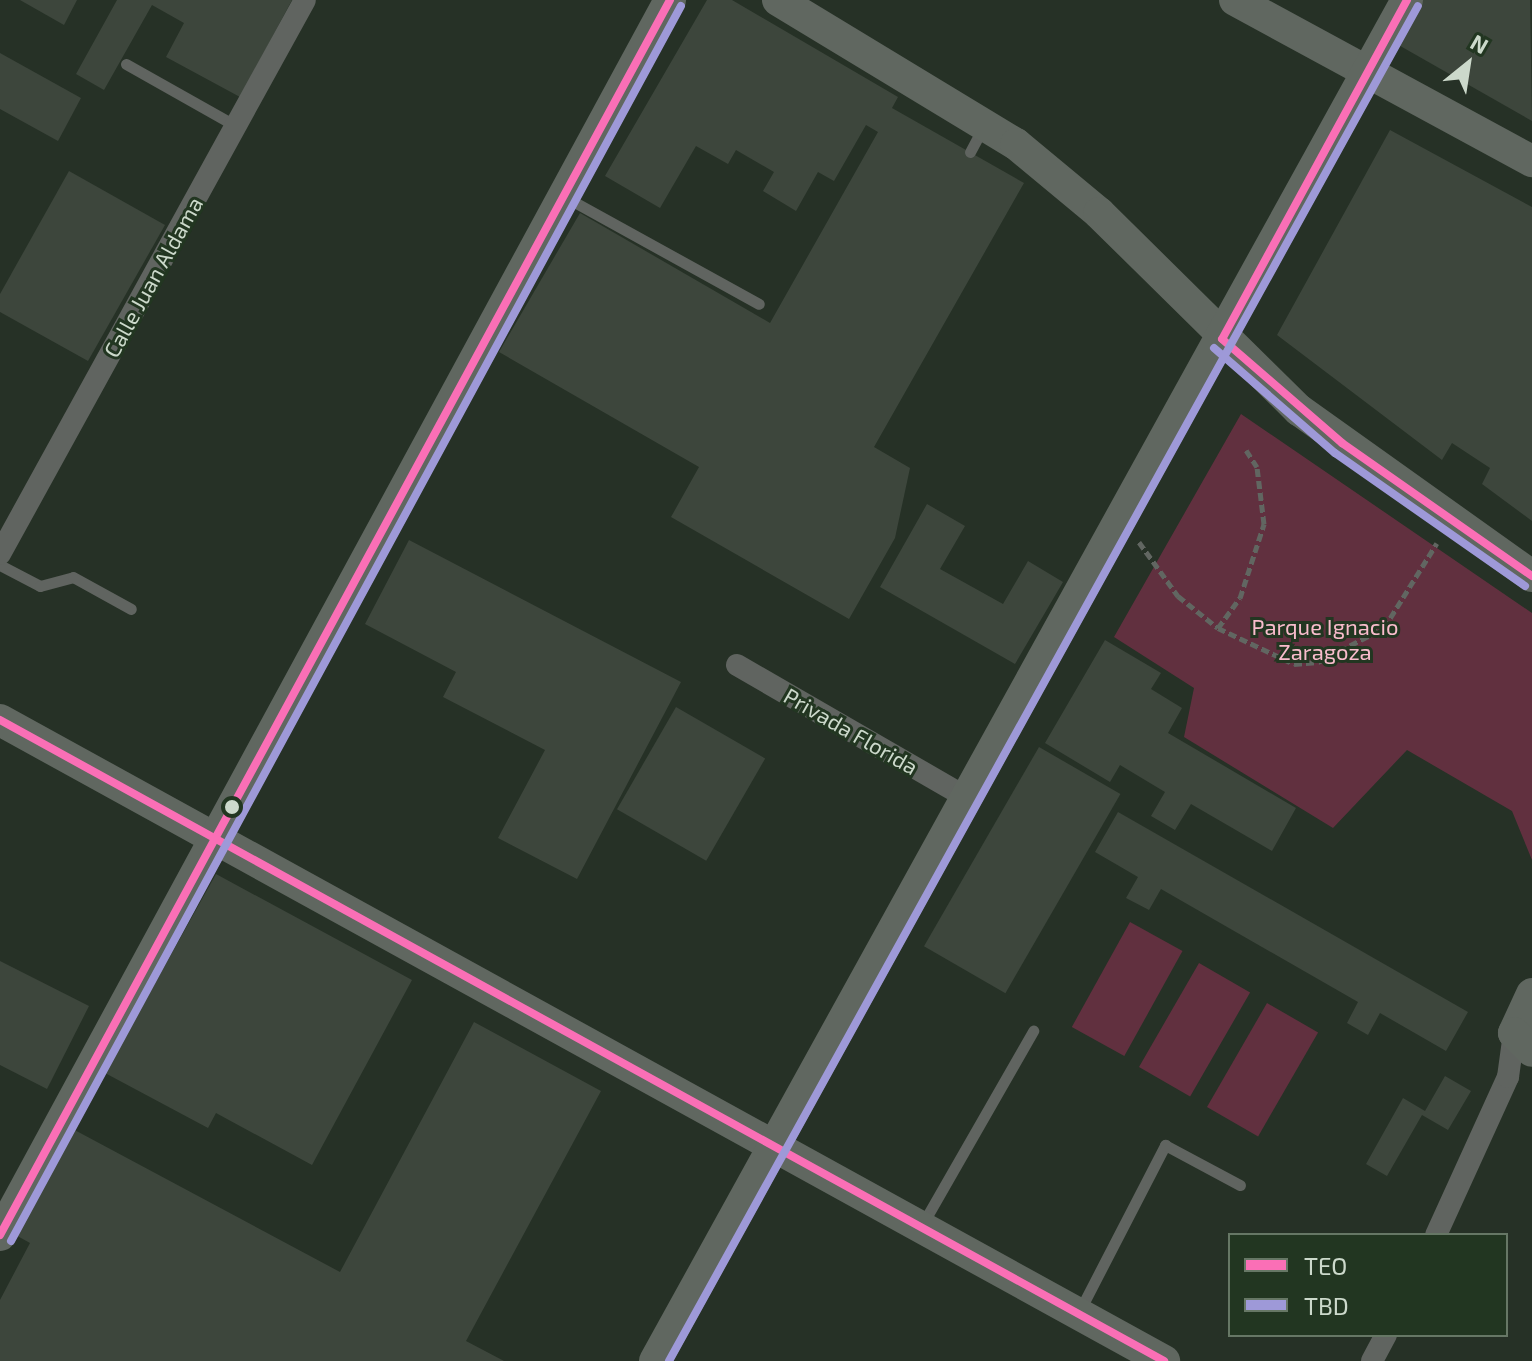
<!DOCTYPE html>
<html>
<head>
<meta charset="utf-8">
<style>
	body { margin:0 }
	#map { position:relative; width:1532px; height:1361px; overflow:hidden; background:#263126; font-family:"Exo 2",sans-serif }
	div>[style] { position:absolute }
	.green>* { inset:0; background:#61303f; transform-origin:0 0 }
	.building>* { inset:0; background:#3d463c; transform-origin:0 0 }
	.path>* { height:5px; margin-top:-2.5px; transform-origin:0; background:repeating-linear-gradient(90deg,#616661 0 8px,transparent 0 12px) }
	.service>* { height:11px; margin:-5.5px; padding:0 5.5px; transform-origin:5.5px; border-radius:5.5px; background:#606460 }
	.minor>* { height:22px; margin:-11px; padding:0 11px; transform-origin:11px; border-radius:11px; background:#606460 }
	.secondary>* { height:32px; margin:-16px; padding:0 16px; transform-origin:16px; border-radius:16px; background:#606760 }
	.bus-1>* { height:8px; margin:-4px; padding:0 4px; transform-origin:4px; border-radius:4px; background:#fa6fb6 }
	.bus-2>* { height:8px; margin:-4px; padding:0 4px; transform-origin:4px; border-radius:4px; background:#9e99d8 }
	.dots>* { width:22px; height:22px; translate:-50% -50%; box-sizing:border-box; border:4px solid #223621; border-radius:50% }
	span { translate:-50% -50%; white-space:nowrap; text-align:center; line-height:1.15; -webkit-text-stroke:6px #223621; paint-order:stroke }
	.street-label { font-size:22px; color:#ccd9cb }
	.park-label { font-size:22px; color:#f9bccc }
	.legend { position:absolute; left:1228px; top:1233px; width:280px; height:104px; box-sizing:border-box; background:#223621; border:2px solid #667765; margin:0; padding:10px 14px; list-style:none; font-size:24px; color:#ccd9cb }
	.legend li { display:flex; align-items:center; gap:16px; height:40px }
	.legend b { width:40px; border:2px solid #667765 }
	.north { position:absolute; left:1428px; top:24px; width:80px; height:80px; -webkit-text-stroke:6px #223621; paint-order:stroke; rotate:30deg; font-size:22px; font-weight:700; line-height:32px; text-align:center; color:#ccd9cb }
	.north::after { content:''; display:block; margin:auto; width:28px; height:36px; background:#ccd9cb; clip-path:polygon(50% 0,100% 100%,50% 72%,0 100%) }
</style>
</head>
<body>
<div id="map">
	<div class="green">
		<div style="clip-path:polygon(1241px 414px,1532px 613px,1532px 860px,1512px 811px,1407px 750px,1333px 828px,1184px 737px,1194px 688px,1114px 637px)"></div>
		<div style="left:1130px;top:922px;width:60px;height:120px;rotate:29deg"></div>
		<div style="left:1199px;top:963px;width:59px;height:120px;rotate:30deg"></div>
		<div style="left:1267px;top:1003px;width:59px;height:120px;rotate:30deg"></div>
	</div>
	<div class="building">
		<div style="clip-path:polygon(20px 0,77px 0,64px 25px)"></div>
		<div style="clip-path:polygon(117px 0,292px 0,240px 97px,166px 57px,184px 23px,152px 5px,104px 90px,76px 74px)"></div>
		<div style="clip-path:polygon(707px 0,732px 0,898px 97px,892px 108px,1024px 183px,874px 447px,910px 468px,895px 538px,849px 619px,671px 517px,699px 467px,499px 352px,580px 213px,770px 323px,878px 132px,866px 125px,834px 181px,818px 172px,796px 211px,763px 191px,774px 172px,736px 150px,728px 164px,696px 146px,660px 208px,605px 176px)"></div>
		<div style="clip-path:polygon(1420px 0,1530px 0,1532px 121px,1395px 43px)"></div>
		<div style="clip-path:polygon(0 53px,81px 98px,58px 141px,0 109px)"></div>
		<div style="clip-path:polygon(1390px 130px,1532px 207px,1532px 521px,1482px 484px,1490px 468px,1452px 443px,1442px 460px,1277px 335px)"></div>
		<div style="clip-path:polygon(69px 171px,165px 225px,88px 361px,0 312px,0 294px)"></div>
		<div style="clip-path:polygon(927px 504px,965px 526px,940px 569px,1003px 604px,1028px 561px,1063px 582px,1015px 664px,880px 587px)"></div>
		<div style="clip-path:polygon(409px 540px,681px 682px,577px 879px,498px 838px,545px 750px,443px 697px,456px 672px,365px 624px)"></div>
		<div style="clip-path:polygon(1105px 640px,1161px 673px,1151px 689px,1182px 708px,1168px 733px,1296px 808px,1272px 851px,1191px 804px,1175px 830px,1151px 816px,1165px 792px,1120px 765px,1110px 782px,1045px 743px)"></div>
		<div style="left:676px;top:707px;width:103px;height:118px;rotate:30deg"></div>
		<div style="left:1039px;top:747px;width:94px;height:230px;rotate:30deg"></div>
		<div style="clip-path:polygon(1118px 812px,1468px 1012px,1446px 1051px,1380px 1013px,1368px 1035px,1347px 1023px,1358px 1002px,1161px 889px,1149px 910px,1126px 898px,1138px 877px,1095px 852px)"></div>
		<div style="clip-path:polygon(216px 874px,412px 980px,312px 1165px,216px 1113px,208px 1128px,105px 1073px)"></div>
		<div style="clip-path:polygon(0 961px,89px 1006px,47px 1089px,0 1065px)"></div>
		<div style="clip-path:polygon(474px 1022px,601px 1091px,466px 1341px,504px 1361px,0 1361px,0 1300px,30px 1243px,12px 1233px,69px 1127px,340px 1272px)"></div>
		<div style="clip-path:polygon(1445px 1076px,1471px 1091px,1448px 1130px,1422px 1115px,1387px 1176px,1366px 1164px,1403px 1098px,1425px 1111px)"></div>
	</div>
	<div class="path">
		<div style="left:1139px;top:542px;width:67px;rotate:54.2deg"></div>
		<div style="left:1178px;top:596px;width:51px;rotate:38.7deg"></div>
		<div style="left:1218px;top:628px;width:84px;rotate:25.3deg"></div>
		<div style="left:1294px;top:664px;width:24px;rotate:-5deg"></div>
		<div style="left:1318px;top:662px;width:74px;rotate:-27.3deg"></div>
		<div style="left:1384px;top:628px;width:100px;rotate:-58.1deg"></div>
		<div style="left:1218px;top:628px;width:37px;rotate:-54deg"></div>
		<div style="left:1240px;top:598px;width:78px;rotate:-72deg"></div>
		<div style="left:1264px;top:524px;width:57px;rotate:-97deg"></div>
		<div style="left:1257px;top:467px;width:20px;rotate:-123deg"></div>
	</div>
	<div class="service">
		<div style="left:126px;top:64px;width:126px;rotate:29.4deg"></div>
		<div style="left:970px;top:152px;width:27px;rotate:-62deg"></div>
		<div style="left:567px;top:198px;width:219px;rotate:28.9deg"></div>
		<div style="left:0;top:565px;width:45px;rotate:27.7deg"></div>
		<div style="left:40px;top:586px;width:34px;rotate:-15deg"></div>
		<div style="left:73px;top:577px;width:66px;rotate:28.9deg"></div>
		<div style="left:922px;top:1225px;width:224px;rotate:-60.2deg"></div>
		<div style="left:1080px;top:1310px;width:186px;rotate:-62.7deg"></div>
		<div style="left:1165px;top:1145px;width:85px;rotate:28.1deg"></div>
	</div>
	<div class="minor">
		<div style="left:0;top:554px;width:632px;rotate:-61.17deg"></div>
		<div style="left:737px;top:665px;width:264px;rotate:30deg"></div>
		<div style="left:1436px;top:1235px;width:174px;rotate:-65.5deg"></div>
		<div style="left:1508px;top:1077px;width:44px;rotate:-82.2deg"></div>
		<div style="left:1372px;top:1361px;width:30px;rotate:-62deg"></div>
	</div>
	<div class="secondary">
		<div style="left:778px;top:0;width:278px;rotate:31.2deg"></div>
		<div style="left:1016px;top:144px;width:108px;rotate:39.7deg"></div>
		<div style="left:1099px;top:213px;width:281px;rotate:44.6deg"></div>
		<div style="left:1299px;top:410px;width:286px;rotate:35.5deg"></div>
		<div style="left:1235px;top:0;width:338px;rotate:28.5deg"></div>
		<div style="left:0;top:720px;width:1329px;rotate:28.84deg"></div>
		<div style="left:1532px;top:994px;width:43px;rotate:114.8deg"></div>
		<div style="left:1514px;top:1033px;width:25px;rotate:45deg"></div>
		<div style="left:0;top:1235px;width:1405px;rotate:-61.52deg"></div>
		<div style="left:655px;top:1361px;width:1555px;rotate:-61.08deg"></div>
	</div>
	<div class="bus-1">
		<div style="left:1407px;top:0;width:386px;rotate:118.6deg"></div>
		<div style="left:1222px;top:339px;width:159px;rotate:40.9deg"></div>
		<div style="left:1342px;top:443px;width:232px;rotate:35deg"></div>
		<div style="left:0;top:720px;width:1329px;rotate:28.84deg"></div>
		<div style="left:0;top:1235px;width:1405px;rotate:-61.52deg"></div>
	</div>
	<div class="bus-2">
		<div style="left:1214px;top:348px;width:160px;rotate:41deg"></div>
		<div style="left:1335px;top:453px;width:232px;rotate:35deg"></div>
		<div style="left:11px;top:1241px;width:1405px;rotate:-61.52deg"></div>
		<div style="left:669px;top:1361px;width:1548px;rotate:-61.07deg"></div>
	</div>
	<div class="dots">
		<div style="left:232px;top:807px;background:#ccd9cb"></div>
	</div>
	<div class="street-label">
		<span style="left:153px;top:277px;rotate:-61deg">Calle Juan Aldama</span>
		<span style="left:851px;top:731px;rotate:30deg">Privada Florida</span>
	</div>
	<div class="park-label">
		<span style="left:1325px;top:639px">Parque Ignacio<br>Zaragoza</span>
	</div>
	<ul class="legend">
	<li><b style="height:10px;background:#fa6fb6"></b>TEO</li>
	<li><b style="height:10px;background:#9e99d8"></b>TBD</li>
	</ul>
	<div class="north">N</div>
</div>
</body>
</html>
